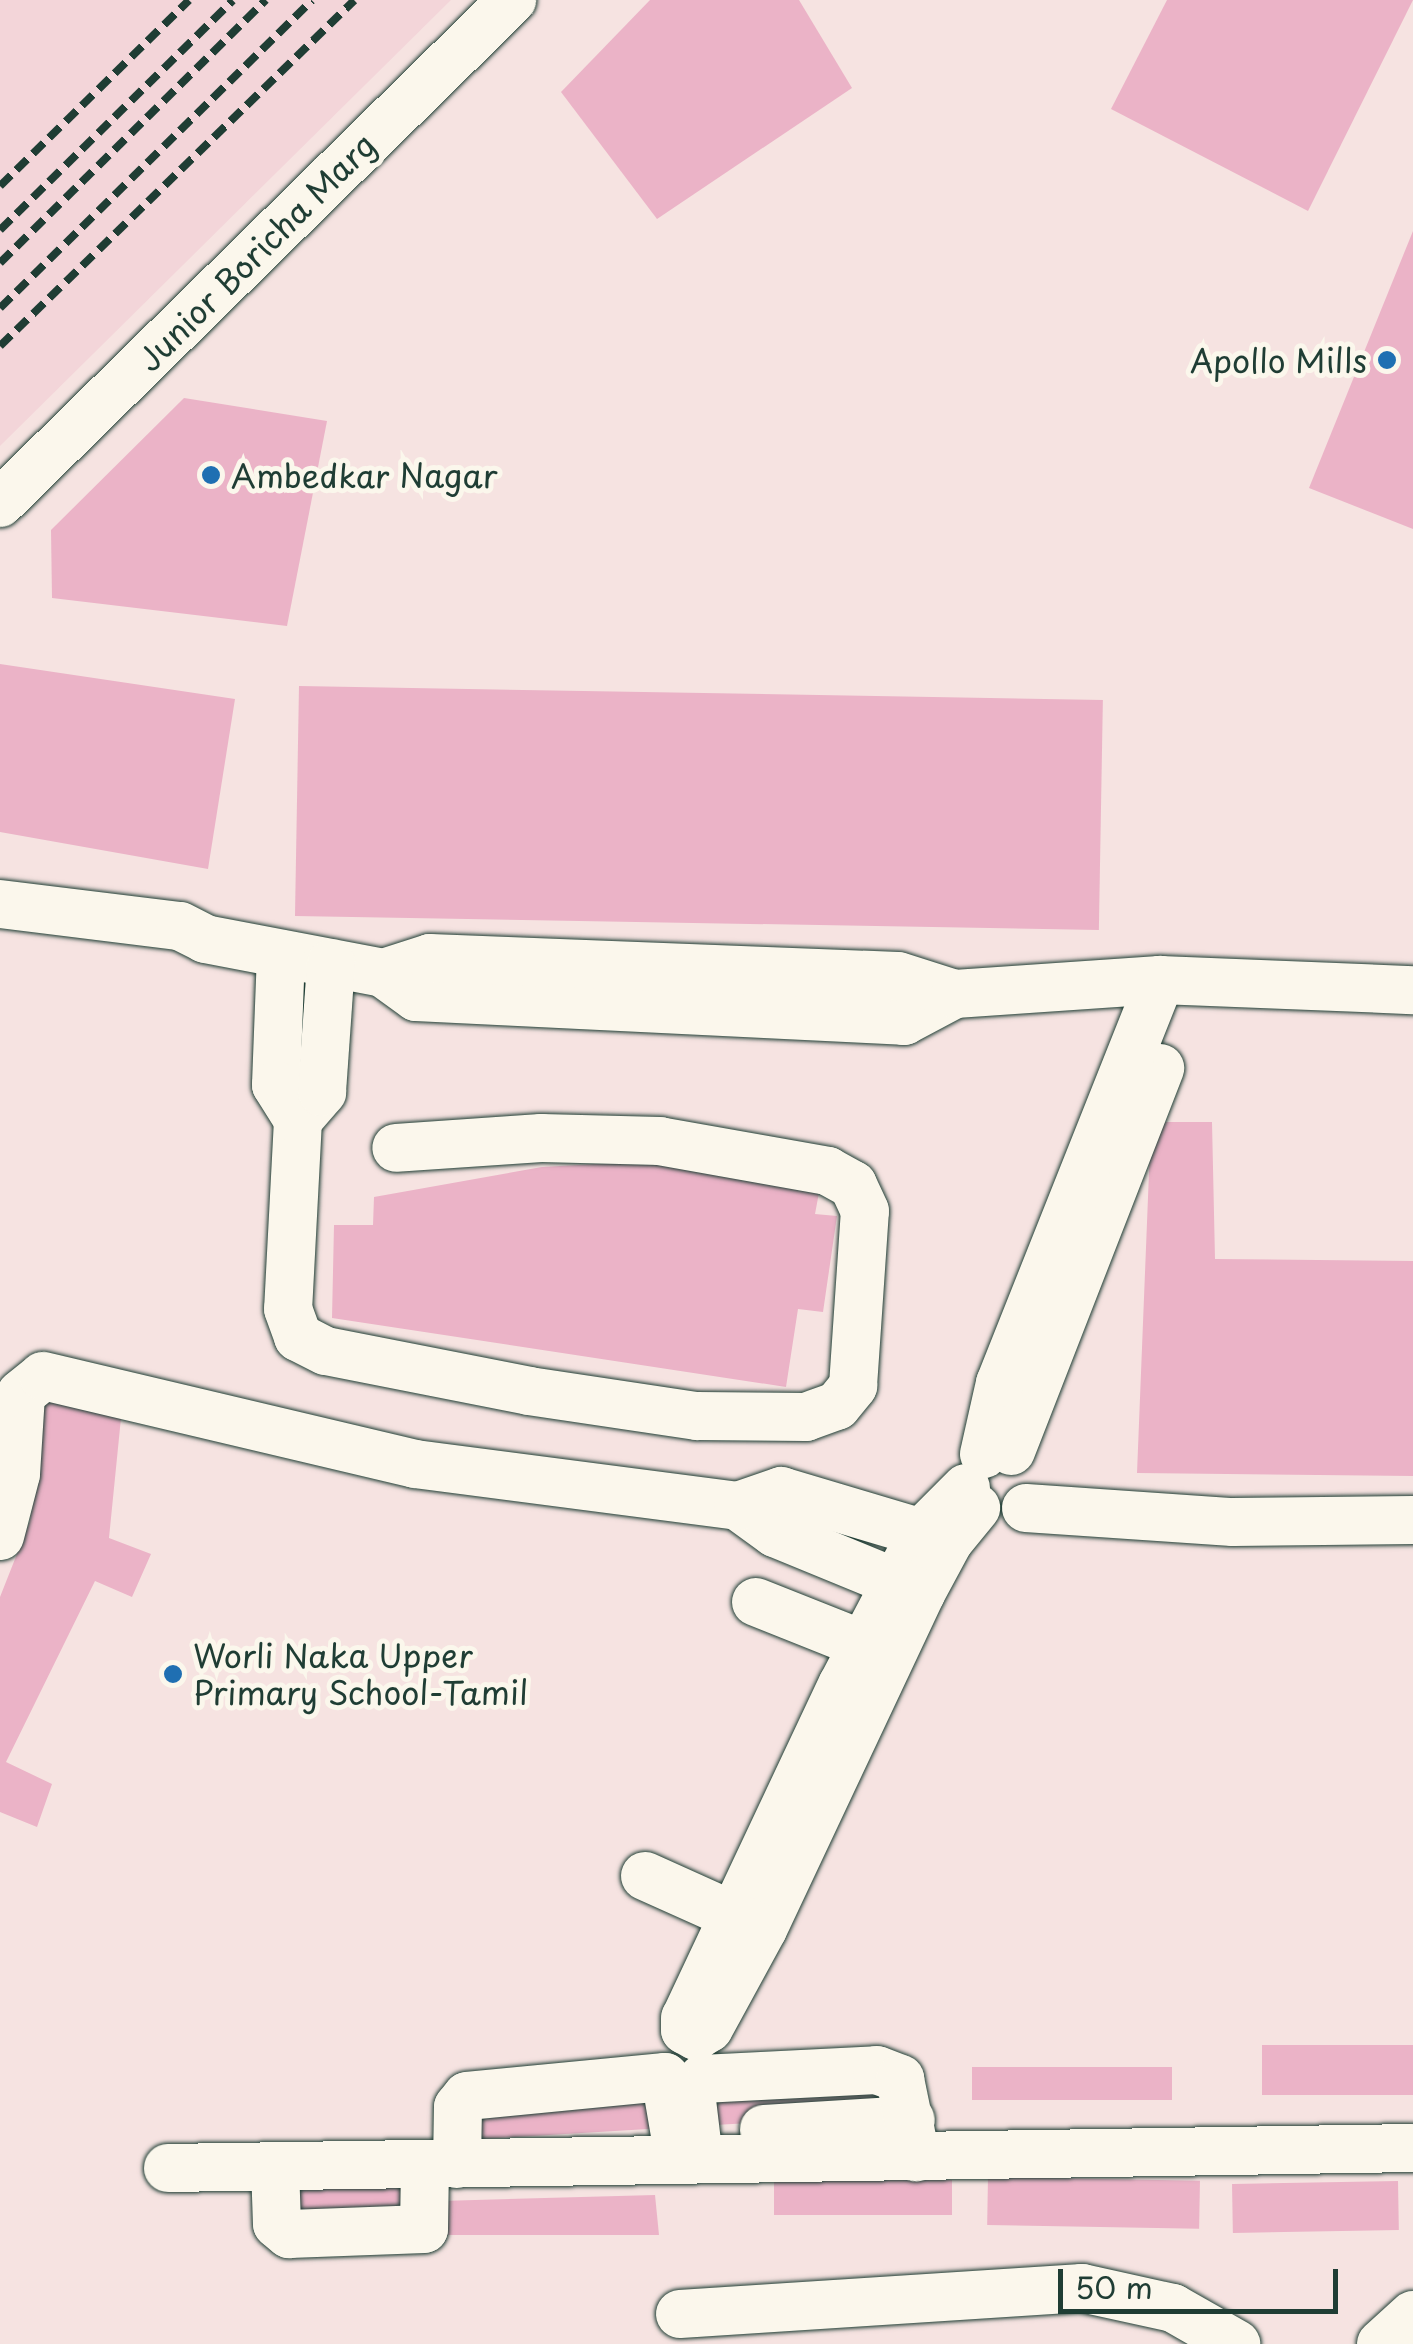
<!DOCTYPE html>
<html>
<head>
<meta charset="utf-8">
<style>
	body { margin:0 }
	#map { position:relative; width:1413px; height:2344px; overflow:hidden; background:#f6e3e1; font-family:"Playpen Sans",sans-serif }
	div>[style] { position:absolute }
	.built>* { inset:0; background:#f3d5d9 }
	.building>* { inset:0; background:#ebb3c7; transform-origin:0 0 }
	.roads { filter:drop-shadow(0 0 2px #1f3d34) drop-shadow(0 0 2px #1f3d34) }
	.minor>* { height:48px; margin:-24px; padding:0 24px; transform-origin:24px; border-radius:24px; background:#fbf7ec }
	.rail>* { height:8px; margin-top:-4px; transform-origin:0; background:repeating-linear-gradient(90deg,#1f3d34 0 15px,transparent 0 23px) }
	.dots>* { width:28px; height:28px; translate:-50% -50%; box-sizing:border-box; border:5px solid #fbf7ec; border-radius:50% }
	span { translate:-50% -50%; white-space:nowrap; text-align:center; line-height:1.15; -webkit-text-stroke:10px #fbf7ec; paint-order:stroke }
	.street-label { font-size:32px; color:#1f3d34 }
	.poi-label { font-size:32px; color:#1f3d34 }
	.right { translate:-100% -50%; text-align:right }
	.left { translate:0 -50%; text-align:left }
	.scale { position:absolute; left:1058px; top:2269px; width:280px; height:45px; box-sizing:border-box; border:5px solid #1f3d34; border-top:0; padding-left:12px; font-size:30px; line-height:35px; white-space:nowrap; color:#1f3d34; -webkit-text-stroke:8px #fbf7ec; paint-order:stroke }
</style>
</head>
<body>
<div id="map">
	<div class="built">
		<div style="clip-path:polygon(0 0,451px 0,0 446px)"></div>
	</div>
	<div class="building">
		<div style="clip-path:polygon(650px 0,799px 0,852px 88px,657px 219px,561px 92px)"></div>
		<div style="clip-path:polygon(1167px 0,1413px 0,1308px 211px,1111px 109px)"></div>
		<div style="clip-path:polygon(1413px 231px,1413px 529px,1309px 488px)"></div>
		<div style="clip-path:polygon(184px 398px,327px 421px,287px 626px,52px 598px,51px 530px)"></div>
		<div style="clip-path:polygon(0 664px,235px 699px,208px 869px,0 832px)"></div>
		<div style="left:299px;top:686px;width:804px;height:230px;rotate:1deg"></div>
		<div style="clip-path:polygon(1151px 1122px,1212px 1122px,1215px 1259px,1413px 1261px,1413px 1476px,1137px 1473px)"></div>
		<div style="clip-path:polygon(669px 1160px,821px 1182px,815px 1214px,837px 1216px,823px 1312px,798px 1309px,786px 1387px,332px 1318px,334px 1225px,373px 1225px,374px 1197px,542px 1167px)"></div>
		<div style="clip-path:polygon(46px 1396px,121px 1418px,109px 1538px,151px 1554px,132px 1597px,95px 1581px,6px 1762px,52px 1784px,37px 1827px,0 1812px,0 1597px,30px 1521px)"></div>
		<div style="left:1262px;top:2045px;width:151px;height:50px"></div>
		<div style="left:1172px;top:2067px;width:33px;height:200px;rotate:90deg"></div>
		<div style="left:884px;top:2076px;width:40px;height:181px;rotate:87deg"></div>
		<div style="clip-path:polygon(664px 2082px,664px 2128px,466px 2140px,464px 2102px)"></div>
		<div style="left:988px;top:2177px;width:212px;height:48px;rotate:1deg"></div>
		<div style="left:774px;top:2180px;width:178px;height:35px"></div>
		<div style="left:1398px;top:2181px;width:49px;height:166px;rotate:89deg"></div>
		<div style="left:283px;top:2185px;width:137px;height:41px"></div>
		<div style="clip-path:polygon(655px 2195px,659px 2235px,442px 2235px,440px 2201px)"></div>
	</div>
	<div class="roads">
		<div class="minor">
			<div style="left:0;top:503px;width:718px;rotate:-44.49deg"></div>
			<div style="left:0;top:904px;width:181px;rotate:7deg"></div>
			<div style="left:180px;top:926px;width:28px;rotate:27deg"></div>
			<div style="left:205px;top:939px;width:181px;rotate:10.8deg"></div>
			<div style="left:383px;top:973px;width:41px;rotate:36deg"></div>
			<div style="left:416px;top:997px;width:489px;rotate:2.8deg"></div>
			<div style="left:904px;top:1021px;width:58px;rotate:-27.9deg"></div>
			<div style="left:281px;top:954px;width:131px;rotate:92.2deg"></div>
			<div style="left:276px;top:1085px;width:41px;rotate:57.8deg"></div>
			<div style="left:298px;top:1120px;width:189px;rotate:93deg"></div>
			<div style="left:288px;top:1309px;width:30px;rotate:70deg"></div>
			<div style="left:298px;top:1337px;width:31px;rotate:27deg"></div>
			<div style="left:326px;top:1351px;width:207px;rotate:11.1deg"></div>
			<div style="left:529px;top:1391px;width:170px;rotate:8.5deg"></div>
			<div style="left:697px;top:1416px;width:109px;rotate:0.5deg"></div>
			<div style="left:806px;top:1417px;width:33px;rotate:-20deg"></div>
			<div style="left:837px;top:1406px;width:26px;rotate:-51deg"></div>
			<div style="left:853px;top:1386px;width:175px;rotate:-86.1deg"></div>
			<div style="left:865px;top:1211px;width:29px;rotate:-115deg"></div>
			<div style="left:853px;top:1185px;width:29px;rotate:-151deg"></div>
			<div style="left:828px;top:1171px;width:171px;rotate:-169.9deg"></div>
			<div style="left:660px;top:1141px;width:119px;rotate:-178.6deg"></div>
			<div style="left:541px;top:1138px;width:145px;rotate:176.1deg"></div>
			<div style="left:383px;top:973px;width:49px;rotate:-17.7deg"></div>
			<div style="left:430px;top:958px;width:468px;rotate:2.2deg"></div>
			<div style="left:898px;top:976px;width:60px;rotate:17.5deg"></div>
			<div style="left:955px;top:994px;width:205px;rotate:-3.9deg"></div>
			<div style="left:1160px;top:980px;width:253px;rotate:2.3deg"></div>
			<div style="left:298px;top:1120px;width:37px;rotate:-49deg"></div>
			<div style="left:322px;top:1092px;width:129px;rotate:-86deg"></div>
			<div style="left:1011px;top:1451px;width:411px;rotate:-68.7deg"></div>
			<div style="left:984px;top:1454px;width:73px;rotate:-77.3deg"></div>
			<div style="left:1000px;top:1383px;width:434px;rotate:-68.3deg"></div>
			<div style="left:966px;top:1488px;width:61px;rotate:135deg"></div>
			<div style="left:923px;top:1531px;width:174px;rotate:117.7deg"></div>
			<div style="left:842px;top:1685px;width:368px;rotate:115.2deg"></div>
			<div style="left:685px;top:2018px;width:12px;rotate:90deg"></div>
			<div style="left:685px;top:2030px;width:13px;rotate:29deg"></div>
			<div style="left:696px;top:2036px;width:15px;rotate:-32deg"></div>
			<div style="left:709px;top:2028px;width:113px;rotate:-61.4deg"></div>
			<div style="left:763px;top:1929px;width:371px;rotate:-64.8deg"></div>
			<div style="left:921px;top:1593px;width:59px;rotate:-61.7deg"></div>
			<div style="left:949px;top:1541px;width:43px;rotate:-50.7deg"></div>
			<div style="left:738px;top:1506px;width:46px;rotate:36.1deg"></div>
			<div style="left:775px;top:1533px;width:158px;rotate:22.3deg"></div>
			<div style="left:1026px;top:1508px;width:207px;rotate:3.9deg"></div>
			<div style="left:1233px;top:1522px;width:180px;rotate:-0.6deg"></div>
			<div style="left:0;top:1536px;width:64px;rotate:-75.5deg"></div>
			<div style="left:16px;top:1474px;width:80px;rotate:-86.4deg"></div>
			<div style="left:21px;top:1394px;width:28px;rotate:-39deg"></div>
			<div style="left:43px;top:1376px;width:382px;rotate:13.3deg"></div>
			<div style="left:415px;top:1464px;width:326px;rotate:7.4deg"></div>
			<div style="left:738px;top:1506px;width:46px;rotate:-19.2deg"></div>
			<div style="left:781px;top:1491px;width:175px;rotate:16.6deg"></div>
			<div style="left:756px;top:1602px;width:143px;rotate:21.7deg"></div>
			<div style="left:645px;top:1876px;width:129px;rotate:24.2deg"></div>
			<div style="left:764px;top:2129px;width:147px;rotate:-3.5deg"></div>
			<div style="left:699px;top:2159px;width:67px;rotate:-96.8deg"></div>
			<div style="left:691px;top:2092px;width:17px;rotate:-50deg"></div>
			<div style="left:702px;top:2079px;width:175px;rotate:-2.9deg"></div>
			<div style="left:877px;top:2070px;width:25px;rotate:21deg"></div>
			<div style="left:900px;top:2079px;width:80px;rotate:78.4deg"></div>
			<div style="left:457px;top:2164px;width:57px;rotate:-89deg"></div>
			<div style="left:458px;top:2107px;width:14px;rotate:-51deg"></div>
			<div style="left:467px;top:2096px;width:199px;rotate:-5.5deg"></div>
			<div style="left:665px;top:2077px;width:59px;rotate:80.2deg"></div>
			<div style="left:275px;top:2167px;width:57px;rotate:88deg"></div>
			<div style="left:277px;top:2224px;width:16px;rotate:40deg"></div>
			<div style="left:289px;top:2234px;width:135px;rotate:-2.1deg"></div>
			<div style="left:424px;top:2229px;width:65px;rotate:-89.1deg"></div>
			<div style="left:168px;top:2168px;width:1245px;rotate:-0.92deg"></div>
			<div style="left:680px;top:2314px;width:403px;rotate:-3.7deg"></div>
			<div style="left:1082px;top:2288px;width:93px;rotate:12.4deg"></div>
			<div style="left:1173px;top:2308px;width:73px;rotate:29.7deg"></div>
			<div style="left:1381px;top:2344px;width:43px;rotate:-42.2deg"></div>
		</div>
	</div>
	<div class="rail">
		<div style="left:0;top:186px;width:265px;rotate:-44.5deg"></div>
		<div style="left:0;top:230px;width:327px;rotate:-44.6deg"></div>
		<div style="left:0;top:263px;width:374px;rotate:-44.7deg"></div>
		<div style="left:0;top:308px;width:438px;rotate:-44.6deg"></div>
		<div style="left:0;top:346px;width:495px;rotate:-44.3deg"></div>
	</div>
	<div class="dots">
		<div style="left:1387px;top:360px;background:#1f6fb2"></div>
		<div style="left:211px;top:475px;background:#1f6fb2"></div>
		<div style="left:173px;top:1674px;background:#1f6fb2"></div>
	</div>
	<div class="street-label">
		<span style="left:256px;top:252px;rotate:-45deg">Junior Boricha Marg</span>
	</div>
	<div class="poi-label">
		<span class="right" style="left:1367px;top:360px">Apollo Mills</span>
		<span class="left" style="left:231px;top:475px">Ambedkar Nagar</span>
		<span class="left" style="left:193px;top:1674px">Worli Naka Upper<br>Primary School-Tamil</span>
	</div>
	<div class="scale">50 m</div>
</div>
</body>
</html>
